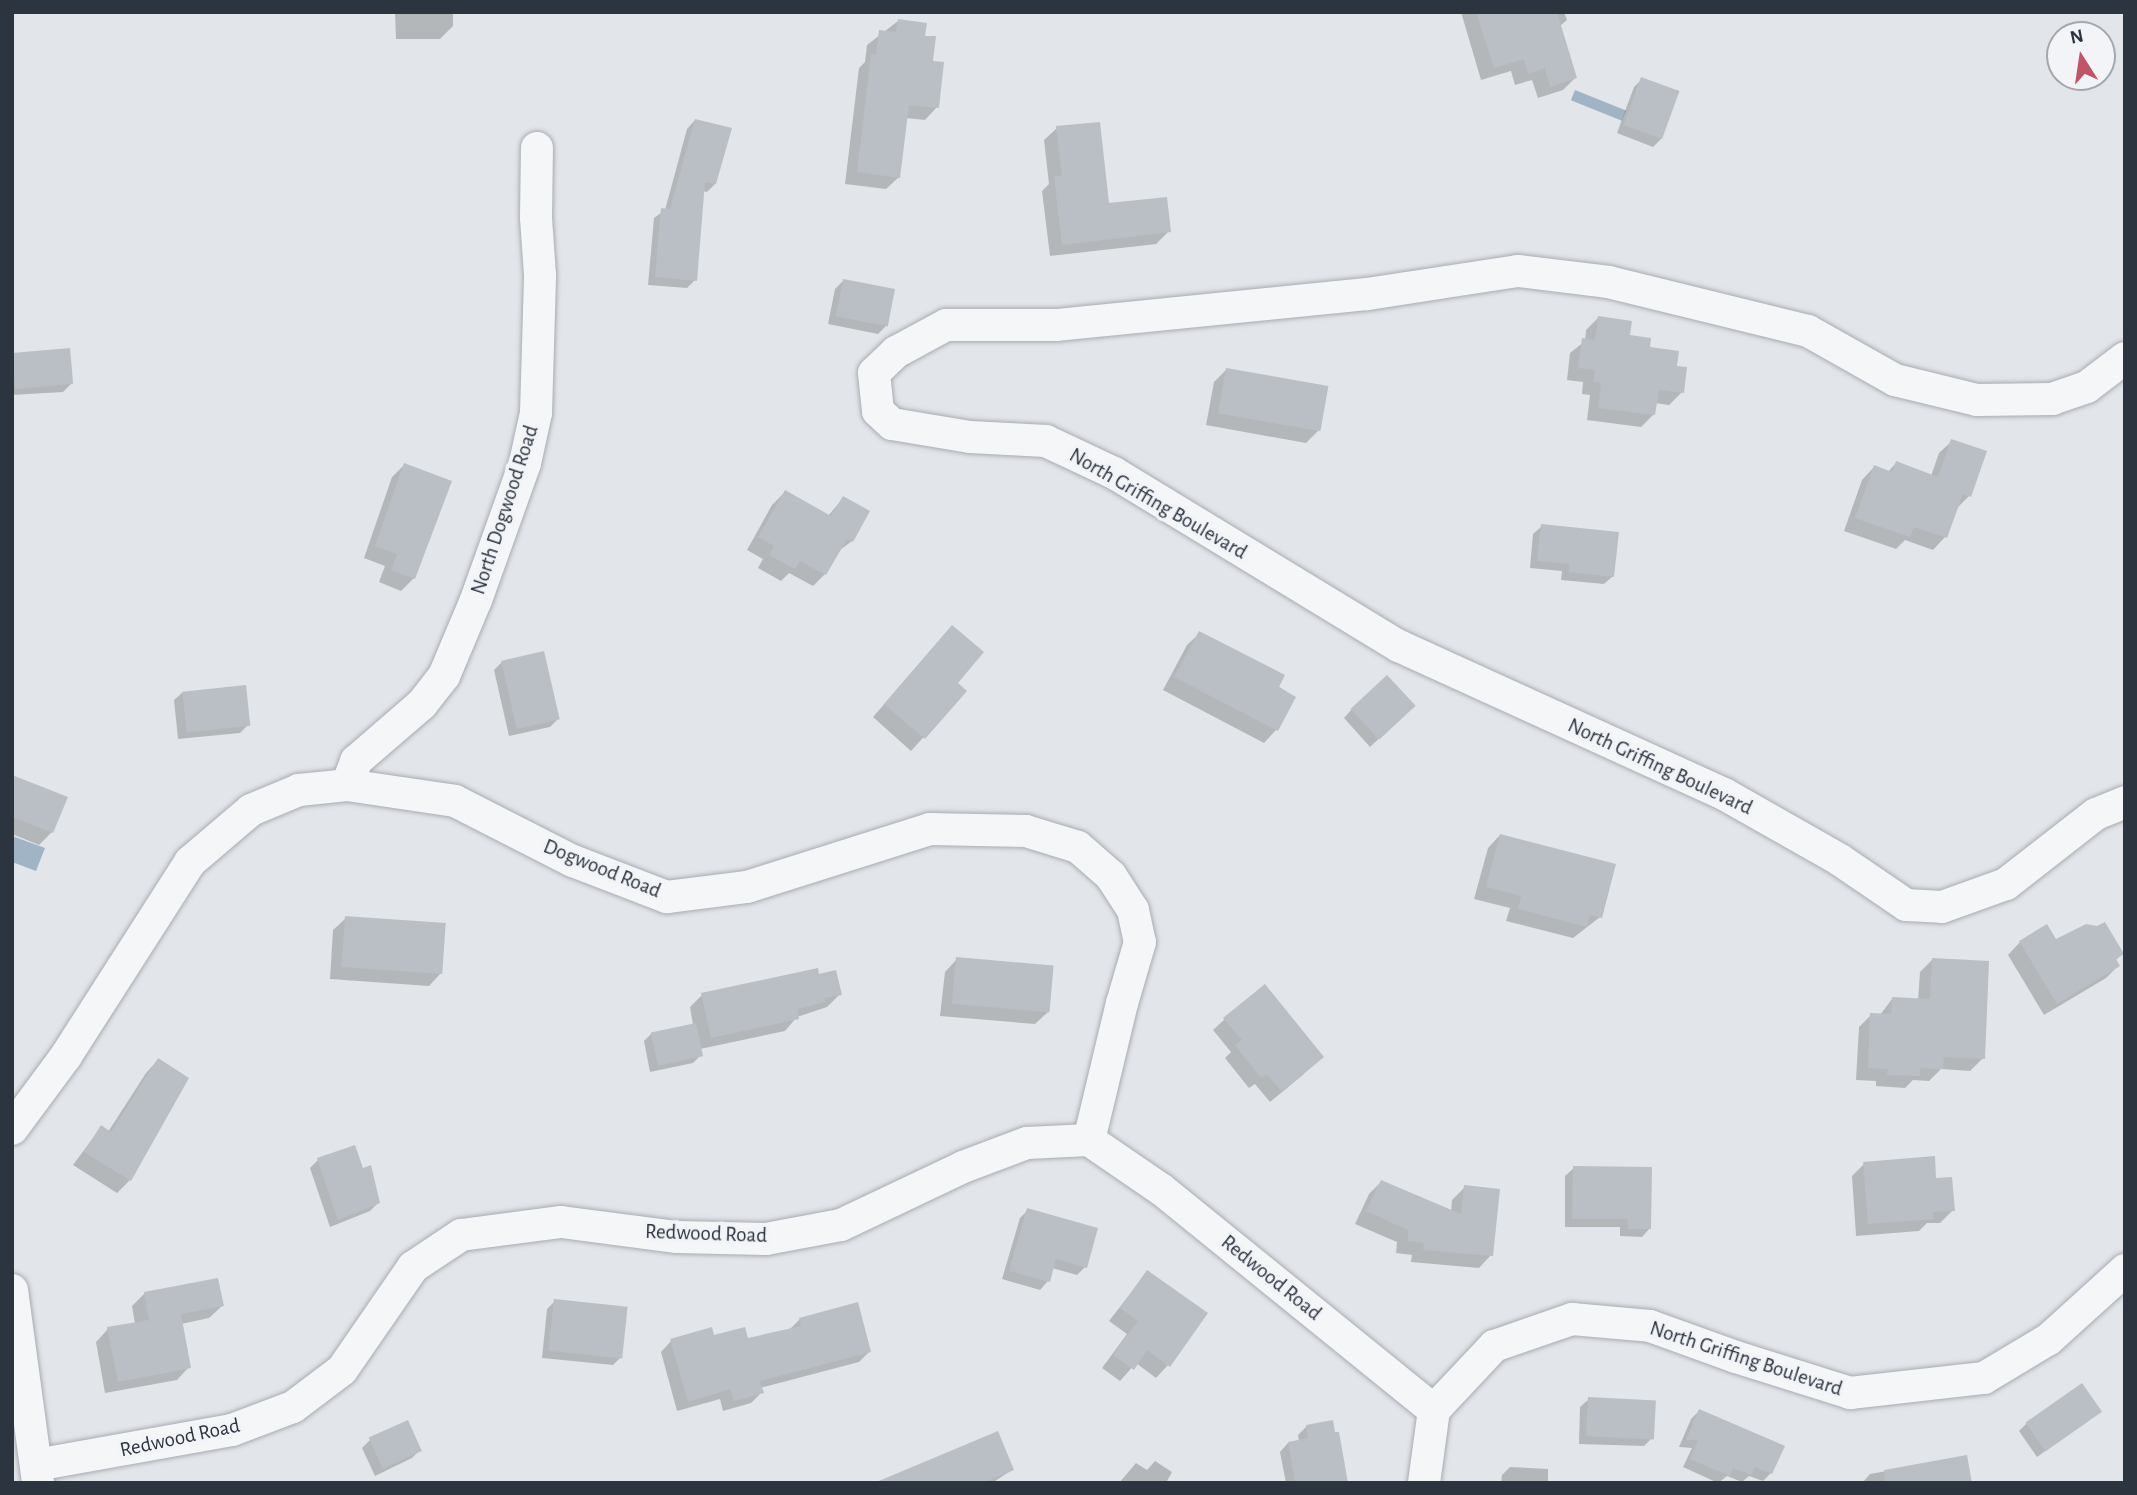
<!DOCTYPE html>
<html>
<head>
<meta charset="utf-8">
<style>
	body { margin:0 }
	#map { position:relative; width:2137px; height:1495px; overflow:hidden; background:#e2e5e9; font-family:"Alegreya Sans",sans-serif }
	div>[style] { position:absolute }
	.water>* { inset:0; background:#a1b4c6; transform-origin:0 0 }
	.shadow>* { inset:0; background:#0003 }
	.building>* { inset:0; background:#babfc6; transform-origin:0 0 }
	.roads { filter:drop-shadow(0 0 2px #a8acb3) drop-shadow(0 0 2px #a8acb3) }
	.street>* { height:32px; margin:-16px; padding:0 16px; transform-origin:16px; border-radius:16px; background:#f5f6f8 }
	span { translate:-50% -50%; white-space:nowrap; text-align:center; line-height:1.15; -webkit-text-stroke:7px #f2f4f7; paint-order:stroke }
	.street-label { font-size:21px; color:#2c3440 }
	.frame { position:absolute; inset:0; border:14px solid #2c3440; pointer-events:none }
	.north { position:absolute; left:2046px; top:21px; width:70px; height:70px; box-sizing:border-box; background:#f2f4f7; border:2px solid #a3a7ae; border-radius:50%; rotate:348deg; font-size:19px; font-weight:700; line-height:28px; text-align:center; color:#2c3440 }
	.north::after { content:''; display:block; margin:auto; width:24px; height:32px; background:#c35367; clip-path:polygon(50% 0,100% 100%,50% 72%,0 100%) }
</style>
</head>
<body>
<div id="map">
	<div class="water">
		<div style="left:1575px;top:90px;width:55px;height:11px;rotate:22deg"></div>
		<div style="clip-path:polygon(12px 836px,45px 848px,36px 871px,12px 862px)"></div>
	</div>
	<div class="shadow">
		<div style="clip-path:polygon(395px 12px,453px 12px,453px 26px,440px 39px,396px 39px)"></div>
		<div style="clip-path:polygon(1461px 12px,1564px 12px,1567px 20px,1560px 26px,1575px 78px,1563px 90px,1538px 98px,1532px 80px,1515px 85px,1511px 71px,1481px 80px)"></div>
		<div style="clip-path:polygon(898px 21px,923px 37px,937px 107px,925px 120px,906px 118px,899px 177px,886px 189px,845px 184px,859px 68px,865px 62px,867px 45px)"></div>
		<div style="clip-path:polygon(1642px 79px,1661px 139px,1653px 147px,1617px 133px,1634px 87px)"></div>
		<div style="clip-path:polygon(695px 120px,715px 184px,707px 192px,703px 191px,695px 280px,687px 288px,648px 285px,654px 218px,665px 210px,687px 129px)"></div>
		<div style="clip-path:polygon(1057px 128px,1107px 205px,1169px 231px,1156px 244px,1050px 256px,1042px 191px,1049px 184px,1044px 140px)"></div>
		<div style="clip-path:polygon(843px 281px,886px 326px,878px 334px,828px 324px,835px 289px)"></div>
		<div style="clip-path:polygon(1598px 318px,1675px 368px,1682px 392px,1669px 405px,1655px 403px,1654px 414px,1641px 427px,1587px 420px,1590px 395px,1582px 394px,1583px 382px,1567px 380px,1570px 353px,1585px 341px,1586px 330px)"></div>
		<div style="clip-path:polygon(12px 353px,71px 384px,63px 392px,12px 395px)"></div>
		<div style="clip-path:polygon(1226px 370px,1318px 431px,1306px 443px,1206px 425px,1214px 382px)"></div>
		<div style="clip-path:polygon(1952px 441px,1969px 496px,1956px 509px,1945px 537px,1933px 550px,1905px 540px,1896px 549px,1844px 531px,1862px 480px,1874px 467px,1888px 472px,1896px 463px,1931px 476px,1939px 453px)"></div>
		<div style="clip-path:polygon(404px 465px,414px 578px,401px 591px,379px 582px,385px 566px,364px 558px,392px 477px)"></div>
		<div style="clip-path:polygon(785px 492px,828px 516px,843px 498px,852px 541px,837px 552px,825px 574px,813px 586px,789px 573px,781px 581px,758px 568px,763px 559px,747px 550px,772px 505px)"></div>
		<div style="clip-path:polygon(1542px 526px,1613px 576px,1604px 584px,1561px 580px,1562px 571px,1530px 568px,1533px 534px)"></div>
		<div style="clip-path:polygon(1200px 633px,1294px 697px,1276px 730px,1264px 743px,1163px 690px,1187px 645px)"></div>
		<div style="clip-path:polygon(940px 640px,955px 683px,965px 691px,911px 751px,873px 717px)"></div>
		<div style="clip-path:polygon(502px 662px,558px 719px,550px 727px,509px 736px,494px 670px)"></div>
		<div style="clip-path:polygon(183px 692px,248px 725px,240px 733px,178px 739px,174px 700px)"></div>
		<div style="clip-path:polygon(1351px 710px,1405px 714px,1370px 747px,1344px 718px)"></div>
		<div style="clip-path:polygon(12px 777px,52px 832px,39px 845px,12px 834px)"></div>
		<div style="clip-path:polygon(1500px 835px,1600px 917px,1573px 938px,1506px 921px,1510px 908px,1474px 899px,1488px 848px)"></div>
		<div style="clip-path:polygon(346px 918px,441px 973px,429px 986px,330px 979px,333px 930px)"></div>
		<div style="clip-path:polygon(2056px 941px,2122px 954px,2115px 961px,2118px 966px,2106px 978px,2044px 1015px,2008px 955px,2020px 942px)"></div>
		<div style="clip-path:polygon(957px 959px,1048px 1012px,1035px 1024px,940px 1016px,945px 972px)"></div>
		<div style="clip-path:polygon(1932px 960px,1983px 1058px,1970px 1071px,1941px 1069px,1929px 1081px,1913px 1080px,1905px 1088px,1876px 1086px,1876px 1081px,1856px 1080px,1859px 1027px,1871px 1015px,1880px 1015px,1892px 999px,1918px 1000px,1920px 972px)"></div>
		<div style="clip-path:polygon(840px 994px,827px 1007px,797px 1017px,785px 1031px,700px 1049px,701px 1055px,693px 1063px,650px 1072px,644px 1041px,652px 1033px,693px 1025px,690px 1007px,702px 995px)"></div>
		<div style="clip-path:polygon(1225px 1019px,1304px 1074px,1270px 1102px,1255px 1084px,1249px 1088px,1225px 1058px,1231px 1052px,1213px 1030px)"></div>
		<div style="clip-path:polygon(158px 1060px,187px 1078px,130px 1180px,117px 1193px,73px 1165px,101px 1127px,108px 1132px,146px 1073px)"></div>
		<div style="clip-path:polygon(318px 1160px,378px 1203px,370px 1211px,330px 1227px,310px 1168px)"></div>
		<div style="clip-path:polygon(1864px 1164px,1935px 1180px,1953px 1210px,1940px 1223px,1927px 1223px,1919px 1231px,1856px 1236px,1852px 1176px)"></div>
		<div style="clip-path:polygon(1574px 1168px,1650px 1228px,1642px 1237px,1620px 1236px,1620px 1227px,1565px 1227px,1565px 1176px)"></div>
		<div style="clip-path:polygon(1381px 1182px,1451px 1212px,1452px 1200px,1465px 1187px,1491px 1255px,1479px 1268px,1411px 1262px,1412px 1255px,1396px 1253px,1397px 1242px,1355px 1224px,1369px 1194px)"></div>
		<div style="clip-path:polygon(1028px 1210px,1085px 1267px,1077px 1275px,1052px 1268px,1048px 1281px,1040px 1290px,1002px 1279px,1020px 1218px)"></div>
		<div style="clip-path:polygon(1147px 1272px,1168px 1365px,1156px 1378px,1136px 1363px,1120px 1381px,1102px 1368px,1127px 1334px,1109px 1321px)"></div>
		<div style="clip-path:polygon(145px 1293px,222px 1306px,209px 1318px,181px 1324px,189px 1367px,177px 1380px,105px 1393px,96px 1342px,108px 1329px,135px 1324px,132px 1306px)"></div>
		<div style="clip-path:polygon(555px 1301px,621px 1357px,613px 1365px,542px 1358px,547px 1309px)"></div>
		<div style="clip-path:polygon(800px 1319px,869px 1352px,859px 1362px,760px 1388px,762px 1392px,751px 1403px,723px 1411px,720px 1399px,677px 1411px,661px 1352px,671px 1341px,713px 1337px,747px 1340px,788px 1331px)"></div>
		<div style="clip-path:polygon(1589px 1399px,1652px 1438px,1644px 1446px,1579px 1444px,1580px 1407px)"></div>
		<div style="clip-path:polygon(1699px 1411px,1771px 1473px,1763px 1481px,1749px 1476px,1742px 1482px,1727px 1476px,1718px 1483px,1683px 1467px,1692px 1448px,1679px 1447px,1691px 1419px)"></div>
		<div style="clip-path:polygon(2100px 1412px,2037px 1457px,2019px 1431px,2027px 1423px)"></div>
		<div style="clip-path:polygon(1307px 1426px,1346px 1483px,1286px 1483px,1280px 1452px,1288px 1443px,1299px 1441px,1298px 1435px)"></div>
		<div style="clip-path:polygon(370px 1440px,420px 1450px,412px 1458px,375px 1476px,362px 1448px)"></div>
		<div style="clip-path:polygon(1966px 1457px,1971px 1483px,1862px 1483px,1870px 1474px)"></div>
		<div style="clip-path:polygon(1155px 1461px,1172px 1472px,1166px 1483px,1119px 1483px,1136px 1463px,1147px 1470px)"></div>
		<div style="clip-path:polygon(1510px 1467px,1548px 1469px,1548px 1483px,1501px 1483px,1502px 1475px)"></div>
		<div style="clip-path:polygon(1012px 1470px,992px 1483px,902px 1483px)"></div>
	</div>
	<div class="building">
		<div style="clip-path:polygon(1476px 12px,1557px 12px,1577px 78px,1550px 87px,1545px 68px,1528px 74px,1524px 59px,1494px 68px)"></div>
		<div style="clip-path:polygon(898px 19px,927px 23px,925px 36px,936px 36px,933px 61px,944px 62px,939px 108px,909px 105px,900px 178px,857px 172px,871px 54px,876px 54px,879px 30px,896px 32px)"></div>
		<div style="left:1641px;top:77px;width:41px;height:51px;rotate:20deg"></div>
		<div style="clip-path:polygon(695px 119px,732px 128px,716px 184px,705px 182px,697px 281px,655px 277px,661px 208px,670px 209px)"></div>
		<div style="clip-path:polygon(1100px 122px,1109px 203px,1167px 197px,1171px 232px,1062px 245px,1054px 176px,1062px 176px,1056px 126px)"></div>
		<div style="left:843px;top:279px;width:53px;height:38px;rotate:11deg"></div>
		<div style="clip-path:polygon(1598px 316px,1632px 321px,1630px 335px,1651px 338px,1650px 347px,1679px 351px,1677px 366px,1687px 367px,1684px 393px,1659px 390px,1655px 415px,1598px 408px,1601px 383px,1593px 382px,1595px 370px,1578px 368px,1582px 338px,1595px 340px)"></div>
		<div style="left:70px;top:348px;width:36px;height:58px;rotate:85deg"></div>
		<div style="left:1226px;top:368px;width:104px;height:46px;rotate:10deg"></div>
		<div style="clip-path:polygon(1951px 439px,1987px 451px,1971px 497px,1963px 494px,1947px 538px,1914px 527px,1910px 537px,1855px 518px,1874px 465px,1892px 472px,1896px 461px,1938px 477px)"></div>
		<div style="clip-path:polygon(404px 463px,452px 481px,415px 579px,391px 570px,397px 554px,375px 546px)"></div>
		<div style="clip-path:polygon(785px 490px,831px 516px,843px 496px,870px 511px,853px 542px,847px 539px,826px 575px,800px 561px,795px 569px,769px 555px,774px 546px,758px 537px)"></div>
		<div style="clip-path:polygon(1541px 524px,1619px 532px,1614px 577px,1569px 572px,1569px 564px,1537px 561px)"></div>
		<div style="clip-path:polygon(952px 625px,984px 652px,958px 683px,967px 691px,925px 739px,884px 704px)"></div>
		<div style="clip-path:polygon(1199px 631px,1285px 675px,1279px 687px,1296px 697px,1278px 731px,1174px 677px)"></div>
		<div style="left:544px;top:651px;width:70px;height:44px;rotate:77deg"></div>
		<div style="left:1387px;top:675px;width:42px;height:50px;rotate:47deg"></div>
		<div style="left:246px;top:685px;width:41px;height:64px;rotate:84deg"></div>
		<div style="clip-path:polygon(12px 775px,68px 797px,53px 833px,12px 817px)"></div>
		<div style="clip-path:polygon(1500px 834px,1616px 864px,1602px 918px,1590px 915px,1587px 927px,1518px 909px,1521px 896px,1486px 887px)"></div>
		<div style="left:345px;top:916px;width:101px;height:51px;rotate:4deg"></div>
		<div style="clip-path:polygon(2105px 922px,2124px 954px,2116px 959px,2120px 966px,2057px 1004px,2019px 941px,2047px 924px,2056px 939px,2086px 924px,2097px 926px)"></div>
		<div style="left:956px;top:957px;width:98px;height:47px;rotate:5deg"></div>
		<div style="clip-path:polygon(1932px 958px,1989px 961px,1985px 1059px,1944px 1057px,1943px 1069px,1920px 1068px,1920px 1076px,1887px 1075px,1888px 1069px,1868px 1068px,1870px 1013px,1891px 1014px,1892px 997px,1930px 999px)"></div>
		<div style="clip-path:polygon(818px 968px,819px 974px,836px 970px,842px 995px,824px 998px,825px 1002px,797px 1009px,799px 1019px,711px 1038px,701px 993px)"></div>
		<div style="clip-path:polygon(1265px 984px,1324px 1057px,1282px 1092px,1267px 1074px,1261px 1078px,1235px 1045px,1242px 1040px,1223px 1018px)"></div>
		<div style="left:696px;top:1023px;width:34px;height:46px;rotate:78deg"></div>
		<div style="clip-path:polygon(158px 1058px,189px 1078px,131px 1181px,84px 1152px,101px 1125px,111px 1132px)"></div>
		<div style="clip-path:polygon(355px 1145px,363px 1168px,371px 1165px,380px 1203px,338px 1220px,317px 1158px)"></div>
		<div style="clip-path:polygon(1935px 1156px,1936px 1178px,1952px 1177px,1955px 1211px,1933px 1212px,1933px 1219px,1868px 1224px,1863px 1162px)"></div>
		<div style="clip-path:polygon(1573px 1166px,1652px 1167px,1651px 1229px,1628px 1229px,1627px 1219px,1572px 1219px)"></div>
		<div style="clip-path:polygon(1381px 1180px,1461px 1214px,1464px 1185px,1500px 1189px,1493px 1256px,1423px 1250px,1424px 1243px,1408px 1241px,1408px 1230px,1366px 1211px)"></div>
		<div style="clip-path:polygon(1027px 1208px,1098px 1228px,1087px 1268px,1056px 1259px,1050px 1282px,1009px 1271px)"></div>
		<div style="clip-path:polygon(1147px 1270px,1208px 1313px,1170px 1367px,1147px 1350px,1134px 1370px,1113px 1355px,1138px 1321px,1120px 1308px)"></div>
		<div style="clip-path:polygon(218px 1278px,224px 1306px,181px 1314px,191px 1368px,118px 1382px,107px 1327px,149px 1320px,144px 1292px)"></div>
		<div style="left:554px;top:1299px;width:74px;height:52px;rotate:6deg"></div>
		<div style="clip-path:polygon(858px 1302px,871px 1352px,760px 1381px,764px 1393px,734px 1401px,730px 1389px,688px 1402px,670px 1339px,712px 1327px,714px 1335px,745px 1327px,748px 1338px,801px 1326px,799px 1318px)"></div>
		<div style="left:2082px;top:1383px;width:35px;height:69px;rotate:55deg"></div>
		<div style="left:1588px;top:1397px;width:68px;height:39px;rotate:3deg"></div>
		<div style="clip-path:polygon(1699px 1409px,1785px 1446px,1772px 1474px,1755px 1467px,1752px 1475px,1733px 1468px,1730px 1476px,1690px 1459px,1698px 1440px,1686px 1440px)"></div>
		<div style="left:408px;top:1420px;width:34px;height:43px;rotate:66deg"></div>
		<div style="clip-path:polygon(1333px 1420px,1335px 1432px,1339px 1432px,1348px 1483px,1295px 1483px,1288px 1442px,1308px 1438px,1306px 1425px)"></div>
		<div style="clip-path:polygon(998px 1431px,1014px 1470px,983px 1483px,874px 1483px)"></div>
		<div style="clip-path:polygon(1967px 1455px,1972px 1483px,1885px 1483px,1884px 1470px)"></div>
	</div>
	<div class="roads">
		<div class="street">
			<div style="left:2125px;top:358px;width:48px;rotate:142.7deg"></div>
			<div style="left:2087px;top:387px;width:36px;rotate:161deg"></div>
			<div style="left:2053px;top:399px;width:76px;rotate:179.2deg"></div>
			<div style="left:1977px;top:400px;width:84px;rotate:-166.3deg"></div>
			<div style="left:1895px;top:380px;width:100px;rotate:-150.6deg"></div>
			<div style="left:1808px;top:331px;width:205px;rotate:-166.2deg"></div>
			<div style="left:1609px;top:282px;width:92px;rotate:-173.1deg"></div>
			<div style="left:1518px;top:271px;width:153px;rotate:171.3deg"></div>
			<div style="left:1367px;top:294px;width:313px;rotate:174.3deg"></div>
			<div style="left:1056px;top:325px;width:110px;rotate:180deg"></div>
			<div style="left:946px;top:325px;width:57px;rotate:151.6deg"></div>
			<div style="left:896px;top:352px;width:30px;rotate:136deg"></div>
			<div style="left:874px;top:373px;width:38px;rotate:84deg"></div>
			<div style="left:878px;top:411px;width:19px;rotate:43deg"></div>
			<div style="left:892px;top:424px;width:79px;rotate:9.5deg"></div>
			<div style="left:970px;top:437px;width:76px;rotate:3deg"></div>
			<div style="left:1046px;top:441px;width:75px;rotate:25.2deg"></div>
			<div style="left:1114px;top:473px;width:333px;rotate:31.3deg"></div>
			<div style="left:1399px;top:646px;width:357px;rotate:24.5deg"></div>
			<div style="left:1724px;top:794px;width:133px;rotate:29.6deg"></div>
			<div style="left:1840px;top:860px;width:80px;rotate:34.3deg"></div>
			<div style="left:1906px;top:905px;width:36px;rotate:3deg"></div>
			<div style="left:1942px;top:907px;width:68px;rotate:-19.8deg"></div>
			<div style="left:2006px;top:884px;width:114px;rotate:-37.9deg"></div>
			<div style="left:2096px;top:814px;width:31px;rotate:-22deg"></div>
			<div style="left:347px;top:785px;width:26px;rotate:-69deg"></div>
			<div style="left:356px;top:761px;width:87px;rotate:-40.8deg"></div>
			<div style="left:422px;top:704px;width:36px;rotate:-52deg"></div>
			<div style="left:444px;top:676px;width:82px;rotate:-67.2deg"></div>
			<div style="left:476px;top:600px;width:145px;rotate:-70.3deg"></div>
			<div style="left:525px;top:463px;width:51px;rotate:-77.6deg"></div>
			<div style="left:536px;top:413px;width:138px;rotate:-88.3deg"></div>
			<div style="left:540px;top:275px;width:57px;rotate:-94deg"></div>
			<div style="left:536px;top:218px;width:70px;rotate:-89.2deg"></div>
			<div style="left:12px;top:1129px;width:91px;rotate:-53.5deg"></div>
			<div style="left:66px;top:1056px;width:230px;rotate:-57.4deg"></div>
			<div style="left:190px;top:862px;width:80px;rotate:-40.4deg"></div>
			<div style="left:251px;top:810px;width:52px;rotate:-22.6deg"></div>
			<div style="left:299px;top:790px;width:48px;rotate:-5.9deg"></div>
			<div style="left:347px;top:785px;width:109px;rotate:8.4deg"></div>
			<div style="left:455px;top:801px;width:132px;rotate:27deg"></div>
			<div style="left:573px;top:861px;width:101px;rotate:21deg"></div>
			<div style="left:667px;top:897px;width:81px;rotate:-7.1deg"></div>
			<div style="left:747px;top:887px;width:192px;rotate:-17.6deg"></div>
			<div style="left:930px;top:829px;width:96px;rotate:1.2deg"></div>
			<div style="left:1026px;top:831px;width:54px;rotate:17.1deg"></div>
			<div style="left:1078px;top:847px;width:44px;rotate:41.3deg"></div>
			<div style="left:1111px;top:876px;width:40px;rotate:57.1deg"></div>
			<div style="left:1133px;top:910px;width:33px;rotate:78deg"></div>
			<div style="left:1140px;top:942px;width:64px;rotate:106.4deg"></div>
			<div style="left:1122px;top:1003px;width:141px;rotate:103.5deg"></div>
			<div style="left:12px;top:1290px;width:195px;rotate:82.3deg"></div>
			<div style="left:36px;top:1465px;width:199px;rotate:-10.1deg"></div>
			<div style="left:232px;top:1430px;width:65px;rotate:-20.7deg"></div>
			<div style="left:293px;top:1407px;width:61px;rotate:-37.1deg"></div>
			<div style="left:342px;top:1370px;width:125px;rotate:-55.4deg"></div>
			<div style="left:413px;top:1267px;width:58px;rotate:-33.7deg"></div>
			<div style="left:461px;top:1235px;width:101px;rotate:-7.4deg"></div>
			<div style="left:561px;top:1222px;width:117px;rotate:7.4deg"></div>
			<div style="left:677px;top:1237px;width:89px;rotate:1.3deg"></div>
			<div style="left:766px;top:1239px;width:76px;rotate:-10.6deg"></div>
			<div style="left:841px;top:1225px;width:135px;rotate:-25.4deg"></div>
			<div style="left:963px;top:1167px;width:68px;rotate:-20.6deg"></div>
			<div style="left:1027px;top:1143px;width:62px;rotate:-2.8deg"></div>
			<div style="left:1089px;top:1140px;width:88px;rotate:34.4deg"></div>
			<div style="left:1162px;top:1190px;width:350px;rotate:39deg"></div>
			<div style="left:1424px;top:1483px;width:74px;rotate:-82.2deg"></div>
			<div style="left:1434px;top:1410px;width:88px;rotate:-46.8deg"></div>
			<div style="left:1494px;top:1346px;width:83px;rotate:-19.1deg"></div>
			<div style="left:1572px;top:1319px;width:78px;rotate:5.1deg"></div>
			<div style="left:1650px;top:1326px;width:91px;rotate:19.8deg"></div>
			<div style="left:1736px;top:1357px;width:120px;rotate:17.5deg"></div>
			<div style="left:1850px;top:1393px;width:135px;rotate:-6.4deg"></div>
			<div style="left:1984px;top:1378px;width:76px;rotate:-31deg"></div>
			<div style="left:2049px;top:1339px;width:103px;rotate:-42.2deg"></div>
		</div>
	</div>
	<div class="street-label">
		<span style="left:1158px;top:504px;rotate:30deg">North Griffing Boulevard</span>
		<span style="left:505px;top:510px;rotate:-72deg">North Dogwood Road</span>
		<span style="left:1660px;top:767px;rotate:25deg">North Griffing Boulevard</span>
		<span style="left:602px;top:869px;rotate:22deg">Dogwood Road</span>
		<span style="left:706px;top:1234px;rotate:2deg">Redwood Road</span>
		<span style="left:1271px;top:1278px;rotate:39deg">Redwood Road</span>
		<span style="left:1746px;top:1359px;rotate:18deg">North Griffing Boulevard</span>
		<span style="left:180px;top:1438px;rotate:-12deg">Redwood Road</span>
	</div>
	<div class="frame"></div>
	<div class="north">N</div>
</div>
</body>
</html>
